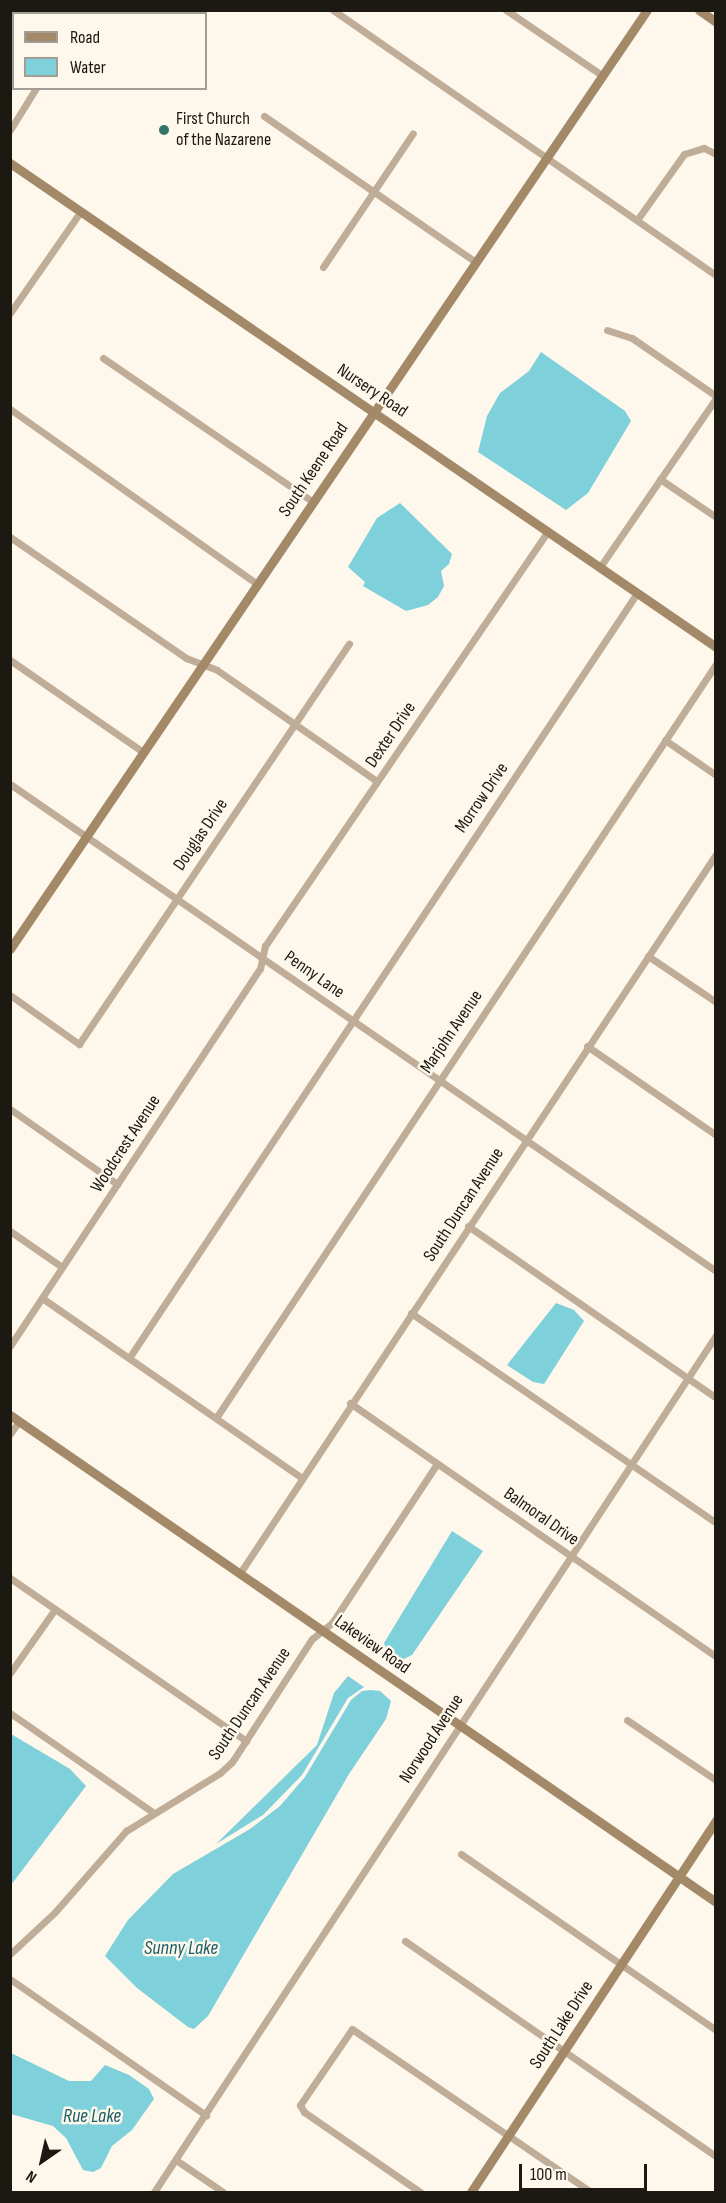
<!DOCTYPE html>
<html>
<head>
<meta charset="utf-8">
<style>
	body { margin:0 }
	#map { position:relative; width:726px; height:2203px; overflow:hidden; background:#fdf7ec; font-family:"Sofia Sans Condensed",sans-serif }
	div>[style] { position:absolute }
	.water>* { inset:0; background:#7ed0da }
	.street>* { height:7px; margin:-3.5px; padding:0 3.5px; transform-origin:3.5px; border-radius:3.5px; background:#c0ad98 }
	.secondary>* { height:9px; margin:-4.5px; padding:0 4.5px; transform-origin:4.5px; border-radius:4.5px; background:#a48969 }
	.dots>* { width:16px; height:16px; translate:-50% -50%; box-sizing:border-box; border:3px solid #fdf7ec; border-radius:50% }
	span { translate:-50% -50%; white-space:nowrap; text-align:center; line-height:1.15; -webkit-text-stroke:5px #fdf7ec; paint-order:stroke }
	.poi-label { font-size:18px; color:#1c1912 }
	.left { translate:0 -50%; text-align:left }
	.street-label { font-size:18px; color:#1c1912 }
	.water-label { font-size:20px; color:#1a5e66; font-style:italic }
	.frame { position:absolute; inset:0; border:12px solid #1c1912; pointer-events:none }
	.legend { position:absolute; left:12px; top:12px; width:195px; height:78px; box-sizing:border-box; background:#fdf7ec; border:2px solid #a39e95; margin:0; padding:8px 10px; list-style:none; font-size:18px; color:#1c1912 }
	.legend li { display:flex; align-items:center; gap:12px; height:30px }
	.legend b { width:30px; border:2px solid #a39e95 }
	.north { position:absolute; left:12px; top:2131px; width:60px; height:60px; -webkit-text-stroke:4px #fdf7ec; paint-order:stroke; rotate:214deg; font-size:16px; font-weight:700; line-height:24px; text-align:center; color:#1c1912 }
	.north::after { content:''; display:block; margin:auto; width:21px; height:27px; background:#1c1912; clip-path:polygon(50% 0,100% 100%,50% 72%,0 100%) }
	.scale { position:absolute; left:519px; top:2164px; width:128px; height:27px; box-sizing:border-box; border:3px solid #1c1912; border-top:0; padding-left:8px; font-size:18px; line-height:21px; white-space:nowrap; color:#1c1912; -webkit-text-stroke:4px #fdf7ec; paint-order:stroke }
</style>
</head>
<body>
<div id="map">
	<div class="water">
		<div style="clip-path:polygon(541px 352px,625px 411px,631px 421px,588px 493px,566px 510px,478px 452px,487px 416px,500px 393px,529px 371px)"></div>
		<div style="clip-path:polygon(400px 503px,452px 554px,449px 564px,441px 571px,444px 586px,438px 597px,428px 605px,406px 611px,363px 586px,365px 582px,348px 567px,377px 518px)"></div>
		<div style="clip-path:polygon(556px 1303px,574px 1310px,584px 1321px,544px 1384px,533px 1382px,507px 1365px)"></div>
		<div style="clip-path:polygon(452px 1531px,483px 1551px,412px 1655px,396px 1663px,390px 1660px,384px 1643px)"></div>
		<div style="clip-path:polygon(348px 1676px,364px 1687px,348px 1698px,302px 1775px,263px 1815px,216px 1844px,317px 1745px,334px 1693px)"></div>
		<div style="clip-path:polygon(371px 1690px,380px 1691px,391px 1701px,386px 1719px,349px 1774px,208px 2016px,194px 2029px,188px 2027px,137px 1988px,105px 1956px,128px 1920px,173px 1874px,250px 1829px,280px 1806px,305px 1777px,351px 1700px,362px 1691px)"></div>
		<div style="clip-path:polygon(11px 1734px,70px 1769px,86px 1786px,11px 1885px)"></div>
		<div style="clip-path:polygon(11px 2053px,69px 2081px,91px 2081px,105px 2065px,129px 2075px,149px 2089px,154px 2099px,132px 2130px,112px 2146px,101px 2168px,93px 2172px,83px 2170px,66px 2138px,53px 2126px,11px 2114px)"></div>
	</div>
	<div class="street">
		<div style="left:333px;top:10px;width:466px;rotate:34.7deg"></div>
		<div style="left:506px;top:10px;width:117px;rotate:34.2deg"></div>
		<div style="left:87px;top:14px;width:4px;rotate:-63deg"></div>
		<div style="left:264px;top:116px;width:257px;rotate:34.6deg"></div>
		<div style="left:10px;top:130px;width:49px;rotate:-58.2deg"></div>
		<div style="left:637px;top:220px;width:81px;rotate:-54.5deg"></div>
		<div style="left:684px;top:154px;width:21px;rotate:-17deg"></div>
		<div style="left:704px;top:148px;width:13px;rotate:27deg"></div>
		<div style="left:323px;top:267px;width:161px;rotate:-56.1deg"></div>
		<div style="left:10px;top:313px;width:124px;rotate:-55.2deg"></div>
		<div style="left:607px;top:330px;width:26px;rotate:18deg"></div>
		<div style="left:632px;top:338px;width:102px;rotate:34.6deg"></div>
		<div style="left:103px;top:358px;width:255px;rotate:34.4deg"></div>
		<div style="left:10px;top:409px;width:303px;rotate:35.3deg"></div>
		<div style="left:660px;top:479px;width:68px;rotate:34.2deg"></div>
		<div style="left:10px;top:537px;width:214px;rotate:34.5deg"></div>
		<div style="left:186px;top:658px;width:33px;rotate:21deg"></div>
		<div style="left:217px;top:670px;width:195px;rotate:34.8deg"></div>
		<div style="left:600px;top:567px;width:205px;rotate:-55.5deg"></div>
		<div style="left:10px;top:660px;width:162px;rotate:34.7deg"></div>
		<div style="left:665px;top:740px;width:62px;rotate:34.5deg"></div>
		<div style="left:10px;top:784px;width:858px;rotate:34.6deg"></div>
		<div style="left:648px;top:956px;width:82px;rotate:34.1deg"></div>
		<div style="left:10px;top:995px;width:85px;rotate:35.4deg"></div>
		<div style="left:79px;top:1044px;width:483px;rotate:-56deg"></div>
		<div style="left:587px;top:1046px;width:157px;rotate:34.6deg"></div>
		<div style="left:10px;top:1109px;width:131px;rotate:35deg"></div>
		<div style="left:468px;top:1226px;width:302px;rotate:34.7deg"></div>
		<div style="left:10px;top:1231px;width:63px;rotate:34.7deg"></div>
		<div style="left:42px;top:1298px;width:316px;rotate:34.7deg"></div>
		<div style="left:411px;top:1313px;width:370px;rotate:34.5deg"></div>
		<div style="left:10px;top:1346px;width:452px;rotate:-56.5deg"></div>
		<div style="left:260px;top:969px;width:24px;rotate:-78deg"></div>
		<div style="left:265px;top:946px;width:502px;rotate:-55.71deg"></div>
		<div style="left:129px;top:1358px;width:918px;rotate:-56.41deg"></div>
		<div style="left:350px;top:1403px;width:445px;rotate:34.7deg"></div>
		<div style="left:216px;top:1418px;width:905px;rotate:-56.45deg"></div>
		<div style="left:10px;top:1434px;width:16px;rotate:-55deg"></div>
		<div style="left:240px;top:1573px;width:862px;rotate:-56.49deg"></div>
		<div style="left:10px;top:1578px;width:287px;rotate:34.6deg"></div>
		<div style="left:10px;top:1673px;width:78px;rotate:-54.9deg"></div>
		<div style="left:10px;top:1713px;width:175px;rotate:34.8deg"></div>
		<div style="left:627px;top:1720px;width:107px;rotate:34deg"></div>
		<div style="left:461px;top:1854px;width:310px;rotate:34.6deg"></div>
		<div style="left:405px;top:1941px;width:378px;rotate:34.7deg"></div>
		<div style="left:10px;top:1954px;width:62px;rotate:-43deg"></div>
		<div style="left:55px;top:1912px;width:108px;rotate:-48.8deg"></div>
		<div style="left:126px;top:1831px;width:110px;rotate:-31.7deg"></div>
		<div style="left:220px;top:1773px;width:16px;rotate:-43deg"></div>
		<div style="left:232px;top:1762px;width:147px;rotate:-57deg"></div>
		<div style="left:312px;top:1639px;width:26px;rotate:-39deg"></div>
		<div style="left:332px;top:1623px;width:191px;rotate:-56.6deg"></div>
		<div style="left:10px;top:1979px;width:239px;rotate:34.8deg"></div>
		<div style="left:176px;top:2160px;width:57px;rotate:34.2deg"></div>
		<div style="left:154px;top:2192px;width:1025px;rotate:-56.74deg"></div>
		<div style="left:420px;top:2192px;width:141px;rotate:-145.4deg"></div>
		<div style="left:304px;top:2112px;width:8px;rotate:-120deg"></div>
		<div style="left:300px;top:2105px;width:92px;rotate:-55.6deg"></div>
		<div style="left:352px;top:2029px;width:289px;rotate:34.3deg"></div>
	</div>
	<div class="secondary">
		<div style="left:699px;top:10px;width:21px;rotate:35deg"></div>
		<div style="left:10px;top:163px;width:856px;rotate:34.43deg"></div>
		<div style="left:10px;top:949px;width:1135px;rotate:-55.85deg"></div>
		<div style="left:10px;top:1415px;width:858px;rotate:34.6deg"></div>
		<div style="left:471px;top:2192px;width:445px;rotate:-56.6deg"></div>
	</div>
	<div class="dots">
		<div style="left:164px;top:130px;background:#307568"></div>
	</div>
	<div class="poi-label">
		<span class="left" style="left:176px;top:130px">First Church<br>of the Nazarene</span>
	</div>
	<div class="street-label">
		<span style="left:372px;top:391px;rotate:34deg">Nursery Road</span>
		<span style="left:314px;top:470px;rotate:-56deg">South Keene Road</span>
		<span style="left:391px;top:735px;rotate:-56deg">Dexter Drive</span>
		<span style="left:482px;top:798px;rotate:-56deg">Morrow Drive</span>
		<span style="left:201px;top:835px;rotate:-56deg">Douglas Drive</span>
		<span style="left:314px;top:975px;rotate:35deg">Penny Lane</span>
		<span style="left:452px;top:1032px;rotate:-56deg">Marjohn Avenue</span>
		<span style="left:126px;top:1144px;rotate:-57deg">Woodcrest Avenue</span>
		<span style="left:464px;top:1205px;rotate:-57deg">South Duncan Avenue</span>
		<span style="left:541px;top:1517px;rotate:35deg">Balmoral Drive</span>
		<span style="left:372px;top:1645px;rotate:35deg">Lakeview Road</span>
		<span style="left:250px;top:1704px;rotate:-56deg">South Duncan Avenue</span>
		<span style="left:432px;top:1739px;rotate:-57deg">Norwood Avenue</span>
		<span style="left:562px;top:2025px;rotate:-57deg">South Lake Drive</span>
	</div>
	<div class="water-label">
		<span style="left:181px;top:1948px">Sunny Lake</span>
		<span style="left:92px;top:2116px">Rue Lake</span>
	</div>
	<div class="frame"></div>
	<ul class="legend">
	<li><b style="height:8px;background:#a48969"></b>Road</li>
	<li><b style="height:16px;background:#7ed0da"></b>Water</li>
	</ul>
	<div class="north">N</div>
	<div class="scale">100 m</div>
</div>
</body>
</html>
